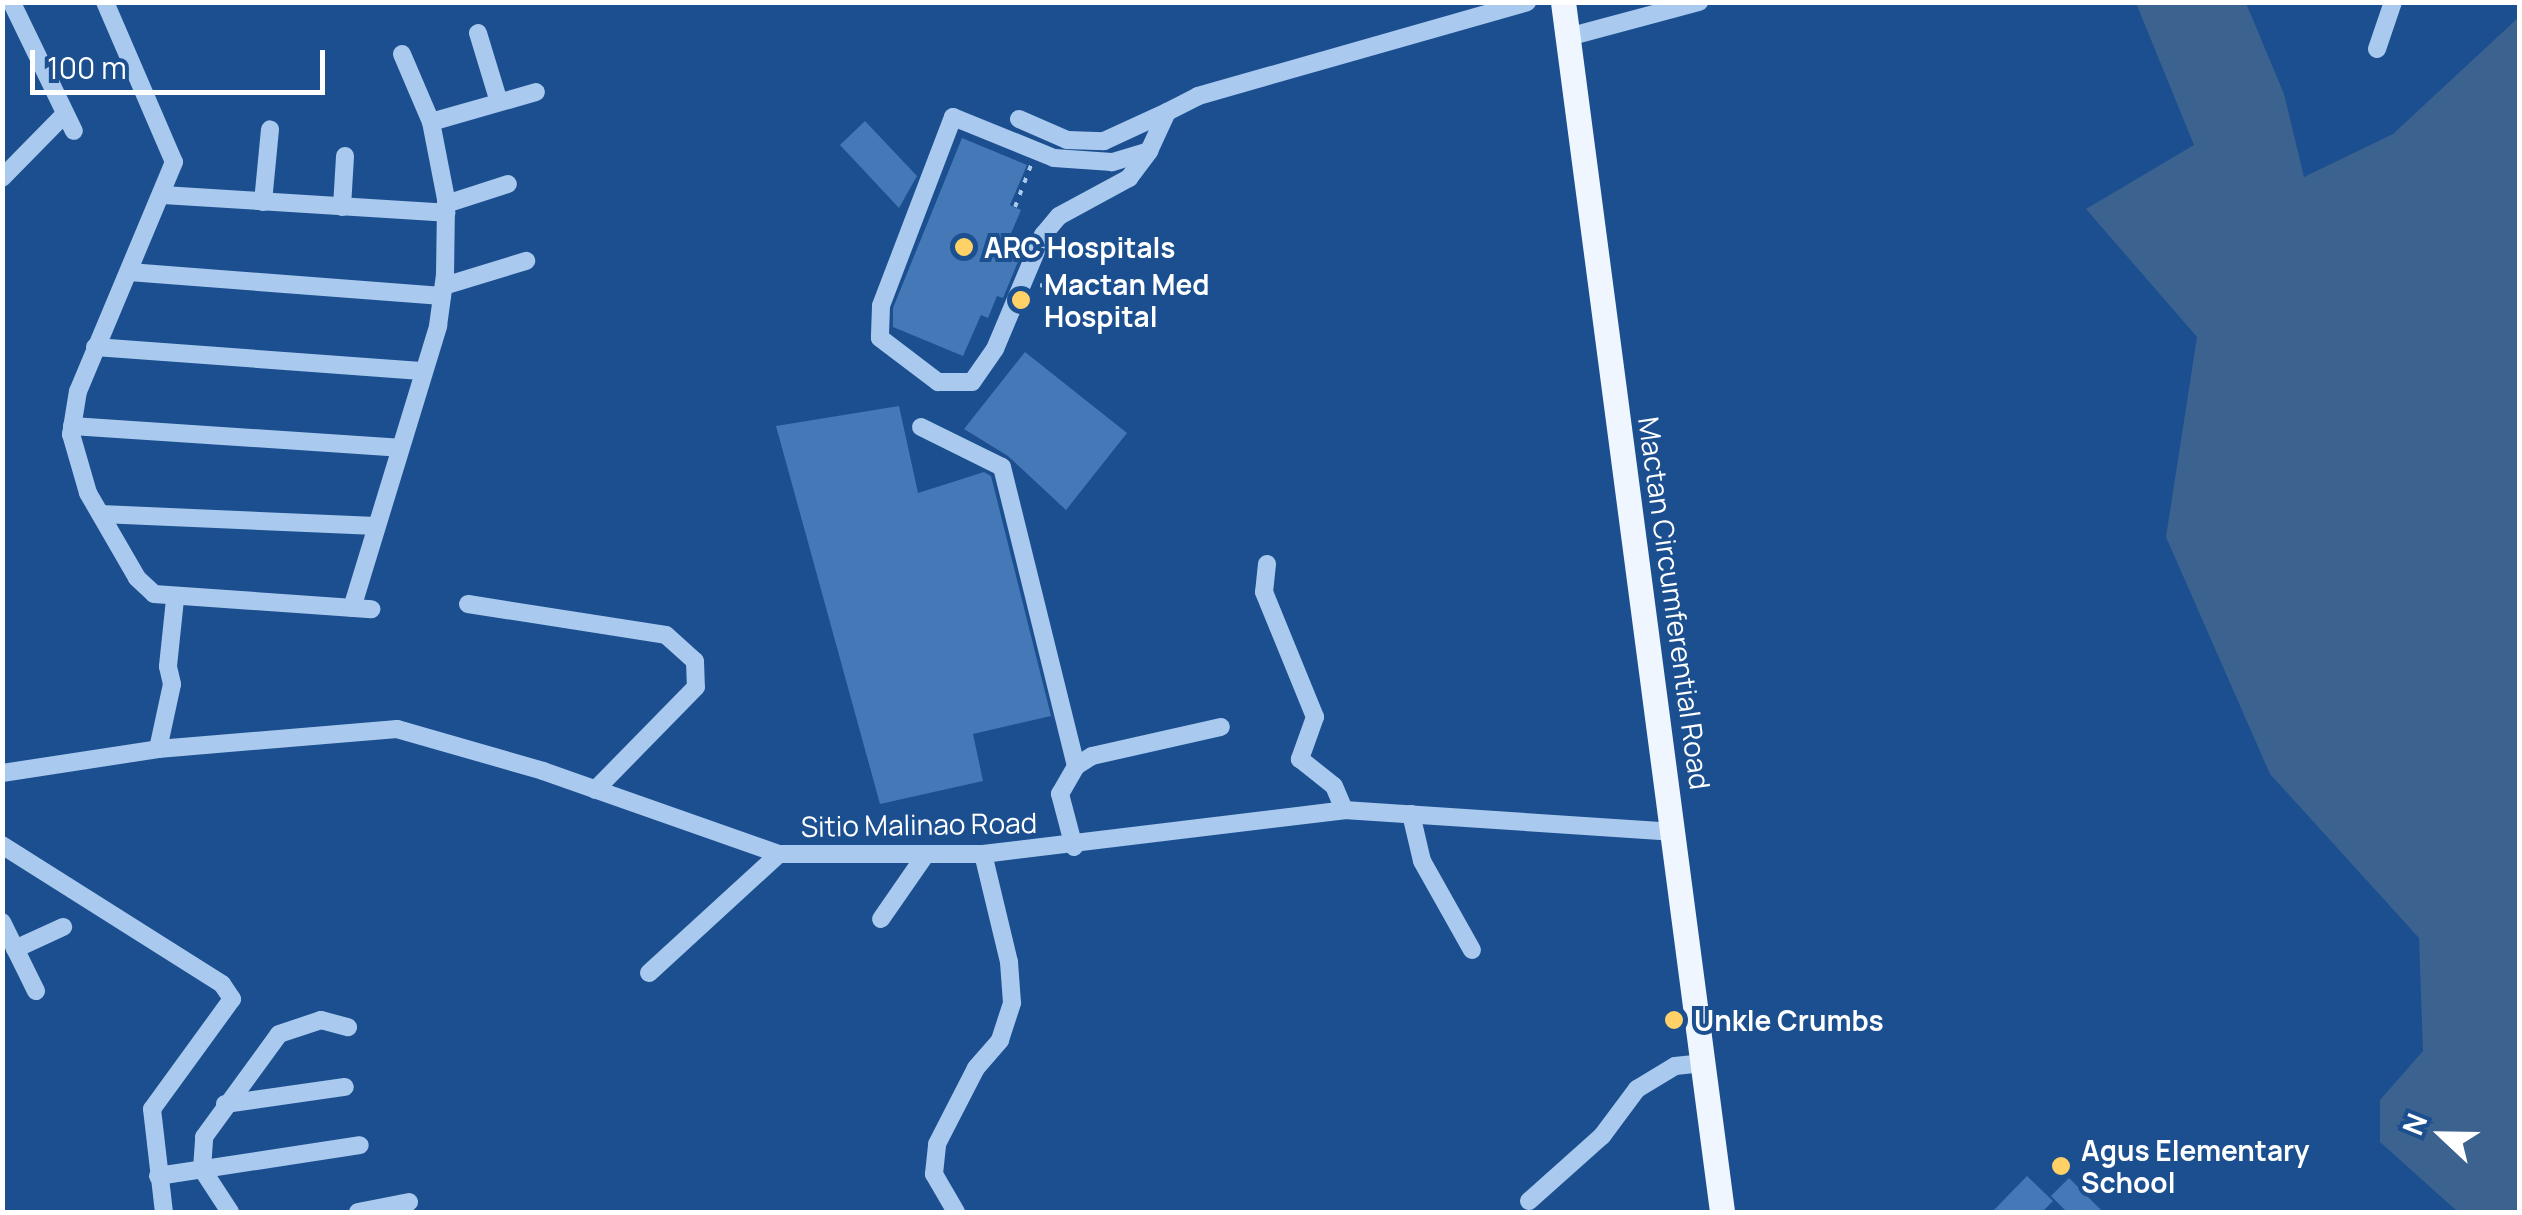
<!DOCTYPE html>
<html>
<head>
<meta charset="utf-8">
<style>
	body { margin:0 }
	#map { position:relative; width:2522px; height:1215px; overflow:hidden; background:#1b4f8f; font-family:Manrope,sans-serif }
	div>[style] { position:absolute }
	.water>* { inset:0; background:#3c6290 }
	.building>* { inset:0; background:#4478b7 }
	.path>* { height:4px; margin-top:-2px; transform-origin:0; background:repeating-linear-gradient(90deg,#a9c9ee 0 5px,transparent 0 13px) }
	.minor>* { height:18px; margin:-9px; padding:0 9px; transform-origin:9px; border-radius:9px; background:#a9c9ee }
	.major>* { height:25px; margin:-12.5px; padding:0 12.5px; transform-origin:12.5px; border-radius:12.5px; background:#f0f6ff }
	.dots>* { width:28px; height:28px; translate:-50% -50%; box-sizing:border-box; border:5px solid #1b4f8f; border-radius:50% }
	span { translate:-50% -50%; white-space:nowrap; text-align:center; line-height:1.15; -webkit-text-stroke:8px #1b4f8f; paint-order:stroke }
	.poi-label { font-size:28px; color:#fff; font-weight:700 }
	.left { translate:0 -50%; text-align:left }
	.street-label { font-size:28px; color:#fff }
	.frame { position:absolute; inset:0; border:5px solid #fff; pointer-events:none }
	.north { position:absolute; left:2392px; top:1085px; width:100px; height:100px; -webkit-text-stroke:8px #1b4f8f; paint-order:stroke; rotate:292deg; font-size:28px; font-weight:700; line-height:40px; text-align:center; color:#fff }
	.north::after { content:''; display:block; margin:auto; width:35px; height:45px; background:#fff; clip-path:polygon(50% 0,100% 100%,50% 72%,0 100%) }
	.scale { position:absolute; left:30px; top:50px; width:295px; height:45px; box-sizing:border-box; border:5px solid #fff; border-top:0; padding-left:12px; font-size:30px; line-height:35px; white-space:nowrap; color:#fff; -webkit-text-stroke:8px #1b4f8f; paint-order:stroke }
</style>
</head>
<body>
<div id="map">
	<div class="water">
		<div style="clip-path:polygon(2136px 3px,2246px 3px,2284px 94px,2304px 177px,2393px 134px,2519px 17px,2519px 1212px,2458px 1212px,2380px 1142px,2380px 1100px,2423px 1051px,2419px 938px,2270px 774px,2166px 537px,2197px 337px,2086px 209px,2194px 145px)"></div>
	</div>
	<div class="building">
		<div style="clip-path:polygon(865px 121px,917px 176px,899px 208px,840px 145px)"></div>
		<div style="clip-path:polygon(962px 138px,1027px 165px,1010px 205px,1021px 210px,1006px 245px,1022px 252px,1003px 298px,997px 296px,988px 318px,981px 315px,963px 356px,893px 327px,893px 308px)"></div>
		<div style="clip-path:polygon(1025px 352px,1127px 433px,1066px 510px,1008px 456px,964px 429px)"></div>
		<div style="clip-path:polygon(899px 406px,918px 493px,984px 472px,991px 476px,1051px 716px,973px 734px,983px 781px,880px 804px,776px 426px)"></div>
		<div style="clip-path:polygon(2027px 1176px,2053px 1201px,2042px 1212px,1992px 1212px)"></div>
		<div style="clip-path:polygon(2069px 1178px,2103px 1212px,2067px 1212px,2051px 1196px)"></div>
	</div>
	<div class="path">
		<div style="left:1015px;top:207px;width:45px;rotate:-69.1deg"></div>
		<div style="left:1040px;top:285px;width:30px;rotate:14deg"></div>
	</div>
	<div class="minor">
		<div style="left:105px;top:2px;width:174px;rotate:66.7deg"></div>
		<div style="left:174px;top:162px;width:248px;rotate:112.7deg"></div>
		<div style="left:78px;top:391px;width:44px;rotate:99.2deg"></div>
		<div style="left:71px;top:434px;width:61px;rotate:73.9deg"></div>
		<div style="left:88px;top:493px;width:98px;rotate:60deg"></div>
		<div style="left:137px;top:578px;width:23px;rotate:43deg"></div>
		<div style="left:154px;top:594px;width:218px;rotate:4deg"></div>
		<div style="left:12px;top:3px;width:142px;rotate:64.2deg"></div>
		<div style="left:478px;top:33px;width:72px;rotate:73.1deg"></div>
		<div style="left:1568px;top:37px;width:136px;rotate:-15deg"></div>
		<div style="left:2377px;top:49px;width:50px;rotate:-71.2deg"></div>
		<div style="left:1019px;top:119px;width:52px;rotate:23.6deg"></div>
		<div style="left:1067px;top:140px;width:37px;rotate:2deg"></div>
		<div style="left:1104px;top:141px;width:69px;rotate:-24.7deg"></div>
		<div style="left:431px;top:122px;width:109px;rotate:-15.9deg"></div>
		<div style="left:1149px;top:151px;width:39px;rotate:163deg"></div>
		<div style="left:1112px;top:162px;width:58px;rotate:-176.1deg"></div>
		<div style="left:1054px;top:158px;width:109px;rotate:-157.9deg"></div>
		<div style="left:953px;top:117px;width:202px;rotate:110.9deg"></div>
		<div style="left:881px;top:306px;width:32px;rotate:92deg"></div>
		<div style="left:880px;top:338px;width:73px;rotate:37.2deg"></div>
		<div style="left:938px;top:382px;width:34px"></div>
		<div style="left:972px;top:382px;width:40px;rotate:-55.1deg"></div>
		<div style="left:995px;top:349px;width:124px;rotate:-67.2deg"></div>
		<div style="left:1043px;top:235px;width:25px;rotate:-50deg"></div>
		<div style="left:1059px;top:216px;width:80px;rotate:-28.5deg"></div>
		<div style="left:1129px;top:178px;width:34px;rotate:-53deg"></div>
		<div style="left:1149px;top:151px;width:43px;rotate:-65.2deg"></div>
		<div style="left:1167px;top:112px;width:35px;rotate:-27deg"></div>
		<div style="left:1198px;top:96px;width:342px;rotate:-15.9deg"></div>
		<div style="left:2px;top:178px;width:90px;rotate:-45.5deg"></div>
		<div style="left:163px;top:195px;width:284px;rotate:3.6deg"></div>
		<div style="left:263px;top:202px;width:73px;rotate:-84.5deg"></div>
		<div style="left:446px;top:204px;width:65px;rotate:-17.9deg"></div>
		<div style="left:342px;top:207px;width:51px;rotate:-86.6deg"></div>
		<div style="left:129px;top:272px;width:314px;rotate:4.4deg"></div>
		<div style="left:444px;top:286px;width:86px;rotate:-17deg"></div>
		<div style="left:95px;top:347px;width:327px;rotate:4.2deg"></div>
		<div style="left:72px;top:426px;width:328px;rotate:3.8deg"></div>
		<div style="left:921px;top:427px;width:90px;rotate:26.3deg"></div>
		<div style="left:1002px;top:467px;width:308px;rotate:76.1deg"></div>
		<div style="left:101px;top:514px;width:275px;rotate:2.5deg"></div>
		<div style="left:1267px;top:564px;width:28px;rotate:96deg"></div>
		<div style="left:1264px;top:592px;width:135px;rotate:67.8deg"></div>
		<div style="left:1315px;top:717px;width:45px;rotate:109.7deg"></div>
		<div style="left:1300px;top:759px;width:43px;rotate:38.5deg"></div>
		<div style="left:1334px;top:786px;width:26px;rotate:67deg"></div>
		<div style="left:468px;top:604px;width:200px;rotate:8.9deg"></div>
		<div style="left:666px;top:635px;width:39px;rotate:42deg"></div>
		<div style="left:695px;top:661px;width:26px;rotate:88deg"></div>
		<div style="left:696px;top:687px;width:144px;rotate:134.4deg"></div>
		<div style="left:352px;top:608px;width:295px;rotate:-73deg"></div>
		<div style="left:438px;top:326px;width:51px;rotate:-82.2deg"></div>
		<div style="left:445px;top:275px;width:76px;rotate:-89.2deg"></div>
		<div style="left:446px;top:199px;width:78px;rotate:-101deg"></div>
		<div style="left:431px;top:122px;width:74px;rotate:-113.1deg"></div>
		<div style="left:158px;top:749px;width:66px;rotate:-77.8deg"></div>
		<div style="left:172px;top:684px;width:18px;rotate:-103deg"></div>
		<div style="left:168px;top:666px;width:67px;rotate:-84deg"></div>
		<div style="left:2px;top:773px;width:158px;rotate:-8.7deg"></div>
		<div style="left:158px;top:749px;width:240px;rotate:-4.8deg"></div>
		<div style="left:397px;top:729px;width:152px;rotate:16deg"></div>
		<div style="left:543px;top:771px;width:250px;rotate:19.4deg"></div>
		<div style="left:779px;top:854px;width:204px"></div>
		<div style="left:983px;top:854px;width:364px;rotate:-6.9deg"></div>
		<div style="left:1344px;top:810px;width:332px;rotate:3.8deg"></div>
		<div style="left:1411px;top:814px;width:48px;rotate:76.8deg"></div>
		<div style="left:1422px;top:861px;width:102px;rotate:60.7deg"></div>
		<div style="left:2px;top:845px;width:260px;rotate:32.3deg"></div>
		<div style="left:222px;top:984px;width:18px;rotate:56deg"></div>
		<div style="left:232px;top:999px;width:136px;rotate:126deg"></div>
		<div style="left:152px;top:1109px;width:104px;rotate:83.4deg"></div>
		<div style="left:1074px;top:847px;width:55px;rotate:-104.8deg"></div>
		<div style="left:1060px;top:794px;width:32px;rotate:-60deg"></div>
		<div style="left:1076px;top:766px;width:19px;rotate:-32deg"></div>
		<div style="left:1092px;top:756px;width:132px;rotate:-12.7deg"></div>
		<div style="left:881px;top:919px;width:75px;rotate:-55.3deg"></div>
		<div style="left:2px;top:922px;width:77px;rotate:63.8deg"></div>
		<div style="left:15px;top:949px;width:53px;rotate:-24.6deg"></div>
		<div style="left:649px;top:973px;width:176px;rotate:-42.5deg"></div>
		<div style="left:225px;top:1104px;width:121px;rotate:-8.1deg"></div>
		<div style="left:158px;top:1176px;width:204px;rotate:-8.7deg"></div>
		<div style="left:1529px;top:1201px;width:98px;rotate:-41.7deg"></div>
		<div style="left:1602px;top:1136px;width:59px;rotate:-53.3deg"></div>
		<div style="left:1637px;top:1089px;width:44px;rotate:-31.2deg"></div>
		<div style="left:1675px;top:1066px;width:29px;rotate:-6deg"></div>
		<div style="left:230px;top:1212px;width:51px;rotate:-123.1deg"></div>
		<div style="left:202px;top:1169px;width:32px;rotate:-86deg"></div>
		<div style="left:204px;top:1137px;width:127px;rotate:-53.9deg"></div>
		<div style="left:279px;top:1034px;width:44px;rotate:-18.4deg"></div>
		<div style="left:321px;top:1020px;width:28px;rotate:15deg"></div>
		<div style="left:358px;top:1212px;width:52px;rotate:-11.1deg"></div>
		<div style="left:956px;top:1212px;width:44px;rotate:-120.1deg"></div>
		<div style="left:934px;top:1174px;width:30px;rotate:-84deg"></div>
		<div style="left:937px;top:1144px;width:85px;rotate:-62.8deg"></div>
		<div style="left:976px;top:1068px;width:37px;rotate:-49deg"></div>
		<div style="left:1000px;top:1040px;width:39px;rotate:-72deg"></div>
		<div style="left:1012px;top:1003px;width:41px;rotate:-94.2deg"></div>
		<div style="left:1009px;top:962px;width:111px;rotate:-103.5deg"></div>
	</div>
	<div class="major">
		<div style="left:1563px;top:2px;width:1220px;rotate:82.51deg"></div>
	</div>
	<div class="dots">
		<div style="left:964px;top:247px;background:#ffd166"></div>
		<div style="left:1021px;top:300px;background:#ffd166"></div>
		<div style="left:1674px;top:1020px;background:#ffd166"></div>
		<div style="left:2061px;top:1166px;background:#ffd166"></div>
	</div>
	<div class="poi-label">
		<span class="left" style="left:984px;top:247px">ARC Hospitals</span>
		<span class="left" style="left:1044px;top:300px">Mactan Med<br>Hospital</span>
		<span class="left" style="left:1694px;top:1020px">Unkle Crumbs</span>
		<span class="left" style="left:2081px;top:1166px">Agus Elementary<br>School</span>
	</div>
	<div class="street-label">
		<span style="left:1675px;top:603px;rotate:82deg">Mactan Circumferential Road</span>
		<span style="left:919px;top:824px;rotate:-1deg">Sitio Malinao Road</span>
	</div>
	<div class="frame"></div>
	<div class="north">N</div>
	<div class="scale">100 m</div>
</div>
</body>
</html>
